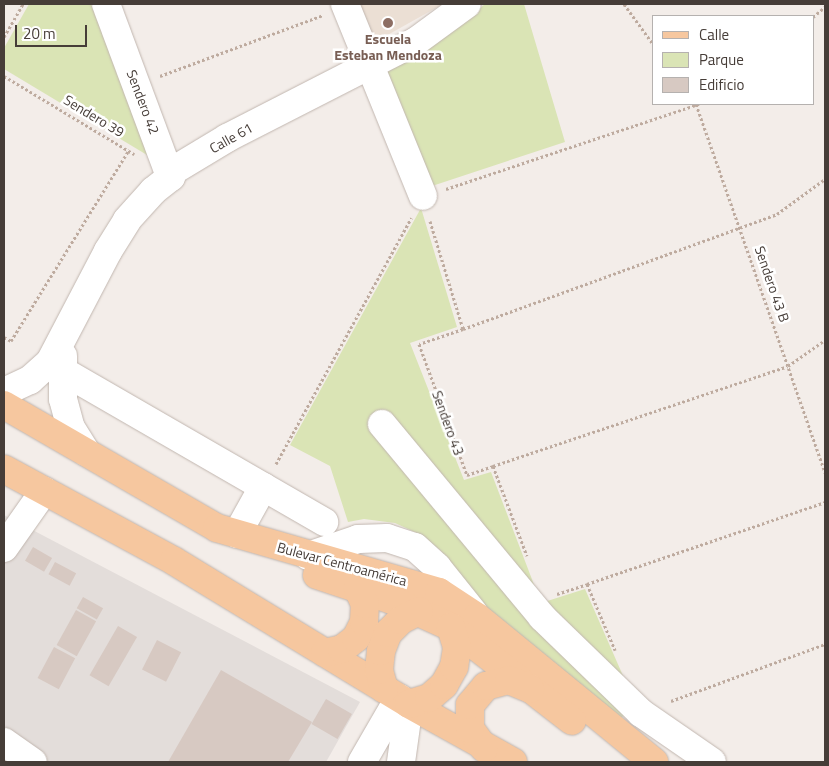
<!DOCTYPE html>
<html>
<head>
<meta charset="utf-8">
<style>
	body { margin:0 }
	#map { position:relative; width:829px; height:766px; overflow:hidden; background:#f3ede9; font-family:"Titillium Web",sans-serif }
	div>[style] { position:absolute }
	.industrial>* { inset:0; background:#e3ddda }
	.education>* { inset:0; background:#ebdfd4 }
	.green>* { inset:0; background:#dae4b5 }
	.building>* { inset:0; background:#d7c9c2; transform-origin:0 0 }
	.path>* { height:3px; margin-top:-1.5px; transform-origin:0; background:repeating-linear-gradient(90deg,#beab9f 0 2.5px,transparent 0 5px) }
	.roads { filter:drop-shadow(0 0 1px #c1b6af) drop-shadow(0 0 1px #c1b6af) }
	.minor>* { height:28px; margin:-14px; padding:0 14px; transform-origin:14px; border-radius:14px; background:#fff }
	.major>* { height:28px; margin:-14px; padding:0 14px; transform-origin:14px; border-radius:14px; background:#f6c79f }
	.dots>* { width:14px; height:14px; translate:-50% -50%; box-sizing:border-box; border:2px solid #fff; border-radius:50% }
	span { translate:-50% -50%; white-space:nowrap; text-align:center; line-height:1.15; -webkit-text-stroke:5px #fff; paint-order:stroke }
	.education-label { font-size:14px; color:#785e54; font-weight:700 }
	.street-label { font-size:14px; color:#463d38 }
	.frame { position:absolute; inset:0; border:5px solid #463d38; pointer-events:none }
	.legend { position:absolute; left:652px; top:15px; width:162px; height:90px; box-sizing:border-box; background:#fff; border:1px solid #b5b1af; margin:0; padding:6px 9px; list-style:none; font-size:15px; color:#463d38 }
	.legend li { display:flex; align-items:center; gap:10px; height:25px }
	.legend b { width:25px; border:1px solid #b5b1af }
	.scale { position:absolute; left:15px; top:25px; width:72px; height:22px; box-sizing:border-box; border:2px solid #463d38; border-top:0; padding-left:6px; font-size:15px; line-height:18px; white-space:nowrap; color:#463d38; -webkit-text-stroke:4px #fff; paint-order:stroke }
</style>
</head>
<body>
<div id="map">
	<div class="industrial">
		<div style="clip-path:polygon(4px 515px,360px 702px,326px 762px,4px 762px)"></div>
	</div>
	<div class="education">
		<div style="clip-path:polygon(360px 4px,443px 4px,375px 42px)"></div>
	</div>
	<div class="green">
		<div style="clip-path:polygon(29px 4px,115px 4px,157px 161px,4px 69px,4px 48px)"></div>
		<div style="clip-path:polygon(485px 4px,524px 4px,565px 142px,426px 188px,382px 74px,462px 24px)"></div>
		<div style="clip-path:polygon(421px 208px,457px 327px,410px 343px,464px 480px,491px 472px,541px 603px,585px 589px,638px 710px,610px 722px,479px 605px,441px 551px,421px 535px,395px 523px,364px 519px,348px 522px,330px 466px,290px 445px)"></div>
	</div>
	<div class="building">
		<div style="left:33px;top:547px;width:22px;height:16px;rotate:30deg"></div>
		<div style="left:55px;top:562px;width:24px;height:14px;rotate:28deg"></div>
		<div style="left:83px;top:597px;width:23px;height:13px;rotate:29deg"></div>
		<div style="left:76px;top:610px;width:23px;height:40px;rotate:29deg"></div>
		<div style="left:118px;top:626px;width:22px;height:57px;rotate:30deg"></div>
		<div style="left:157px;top:640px;width:27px;height:33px;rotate:27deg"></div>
		<div style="left:54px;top:647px;width:24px;height:35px;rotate:28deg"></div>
		<div style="clip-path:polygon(221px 670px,312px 722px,288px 762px,168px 762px)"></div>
		<div style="left:326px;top:699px;width:30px;height:29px;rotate:30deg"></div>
	</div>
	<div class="path">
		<div style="left:624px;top:4px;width:49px;rotate:54.1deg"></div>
		<div style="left:813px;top:17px;width:16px;rotate:-40deg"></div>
		<div style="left:4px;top:37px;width:38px;rotate:-60deg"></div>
		<div style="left:4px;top:76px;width:152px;rotate:31deg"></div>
		<div style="left:160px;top:76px;width:174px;rotate:-20.5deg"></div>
		<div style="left:696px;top:104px;width:391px;rotate:70.7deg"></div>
		<div style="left:446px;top:189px;width:267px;rotate:-18.6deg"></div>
		<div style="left:430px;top:221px;width:113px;rotate:73deg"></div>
		<div style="left:463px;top:329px;width:46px;rotate:161.2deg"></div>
		<div style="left:419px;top:344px;width:140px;rotate:69.9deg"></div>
		<div style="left:467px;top:475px;width:28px;rotate:-19deg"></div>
		<div style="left:493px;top:466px;width:96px;rotate:69.3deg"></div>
		<div style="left:463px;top:329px;width:334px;rotate:-20.1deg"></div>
		<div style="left:777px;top:214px;width:59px;rotate:-36.1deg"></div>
		<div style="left:4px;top:337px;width:8px;rotate:30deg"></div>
		<div style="left:11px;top:341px;width:225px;rotate:-58.3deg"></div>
		<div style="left:276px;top:464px;width:281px;rotate:-61.2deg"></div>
		<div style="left:493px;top:466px;width:311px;rotate:-18.7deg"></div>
		<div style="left:788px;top:366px;width:45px;rotate:-35.1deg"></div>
		<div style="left:587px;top:584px;width:252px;rotate:-19deg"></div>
		<div style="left:557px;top:594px;width:32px;rotate:-18deg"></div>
		<div style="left:587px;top:584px;width:72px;rotate:67deg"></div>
		<div style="left:671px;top:701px;width:164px;rotate:-20.3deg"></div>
	</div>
	<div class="roads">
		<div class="minor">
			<div style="left:106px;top:4px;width:180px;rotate:69.6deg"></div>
			<div style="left:345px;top:4px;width:207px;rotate:67.9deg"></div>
			<div style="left:63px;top:356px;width:43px;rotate:90deg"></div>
			<div style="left:63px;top:399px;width:30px;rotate:75deg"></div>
			<div style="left:71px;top:428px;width:28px;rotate:58deg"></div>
			<div style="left:61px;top:370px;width:304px;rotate:30deg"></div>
			<div style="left:4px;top:392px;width:29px;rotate:-25deg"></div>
			<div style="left:30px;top:380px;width:27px;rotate:-42deg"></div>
			<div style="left:50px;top:362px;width:125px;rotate:-62.4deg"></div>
			<div style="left:108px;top:251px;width:36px;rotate:-58deg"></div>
			<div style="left:127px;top:220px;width:39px;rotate:-48deg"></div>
			<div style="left:153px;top:191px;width:23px;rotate:-38deg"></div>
			<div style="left:171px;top:177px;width:4px;rotate:-117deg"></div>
			<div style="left:169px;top:173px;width:68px;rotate:-31.1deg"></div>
			<div style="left:227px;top:138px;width:211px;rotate:-27.1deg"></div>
			<div style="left:415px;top:42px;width:64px;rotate:-36.2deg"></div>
			<div style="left:382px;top:424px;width:251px;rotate:50.3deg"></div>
			<div style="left:542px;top:617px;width:138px;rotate:44.1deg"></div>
			<div style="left:641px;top:713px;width:86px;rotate:34.6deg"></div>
			<div style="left:237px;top:534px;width:54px;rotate:-61deg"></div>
			<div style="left:4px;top:548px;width:70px;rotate:-54.9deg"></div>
			<div style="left:308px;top:556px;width:53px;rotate:-18.8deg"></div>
			<div style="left:358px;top:539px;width:29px;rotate:-2deg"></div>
			<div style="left:387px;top:538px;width:29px;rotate:18deg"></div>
			<div style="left:415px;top:547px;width:30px;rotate:42deg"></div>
			<div style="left:437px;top:567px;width:58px;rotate:51.3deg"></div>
			<div style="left:4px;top:742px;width:35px;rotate:35deg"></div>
			<div style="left:362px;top:762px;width:74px;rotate:-60deg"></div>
			<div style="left:401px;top:762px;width:59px;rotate:-82.1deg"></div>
		</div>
		<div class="major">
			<div style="left:4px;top:405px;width:246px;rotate:30deg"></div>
			<div style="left:217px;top:528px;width:231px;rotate:16.1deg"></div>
			<div style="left:439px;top:592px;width:45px;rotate:33.3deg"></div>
			<div style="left:477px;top:617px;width:229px;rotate:39.3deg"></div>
			<div style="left:4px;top:469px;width:193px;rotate:28.4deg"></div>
			<div style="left:174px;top:561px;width:275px;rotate:31.3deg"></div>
			<div style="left:409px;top:704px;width:119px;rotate:29.1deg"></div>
			<div style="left:317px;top:575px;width:79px;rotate:18.4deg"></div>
			<div style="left:392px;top:600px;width:65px;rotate:24.6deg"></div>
			<div style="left:451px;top:627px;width:153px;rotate:37.8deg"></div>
			<div style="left:325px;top:653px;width:17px;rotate:-13deg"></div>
			<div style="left:342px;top:649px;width:18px;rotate:-38deg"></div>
			<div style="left:356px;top:638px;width:18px;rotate:-63deg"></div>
			<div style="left:364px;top:622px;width:18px;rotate:-87deg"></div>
			<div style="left:365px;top:604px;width:17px;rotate:-115deg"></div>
			<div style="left:384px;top:689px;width:20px;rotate:-105deg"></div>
			<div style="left:379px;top:670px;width:19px;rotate:-84deg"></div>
			<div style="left:381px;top:651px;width:19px;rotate:-69deg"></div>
			<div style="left:388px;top:633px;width:18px;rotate:-45deg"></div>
			<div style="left:401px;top:620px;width:20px;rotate:-27deg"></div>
			<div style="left:409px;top:704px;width:21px;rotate:-17deg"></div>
			<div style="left:429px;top:698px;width:20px;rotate:-41deg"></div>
			<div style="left:444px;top:685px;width:21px;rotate:-61deg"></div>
			<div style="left:454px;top:667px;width:20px;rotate:-81deg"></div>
			<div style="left:457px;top:647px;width:21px;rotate:-107deg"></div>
			<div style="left:484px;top:748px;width:24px;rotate:-126deg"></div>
			<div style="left:470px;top:729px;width:24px;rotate:-90deg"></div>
			<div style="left:470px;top:705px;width:25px;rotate:-50deg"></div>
			<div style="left:486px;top:686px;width:24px;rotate:-15deg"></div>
			<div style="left:509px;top:680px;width:23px;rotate:23deg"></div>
		</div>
	</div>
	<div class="dots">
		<div style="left:388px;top:23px;background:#8d6e63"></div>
	</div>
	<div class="education-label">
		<span style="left:388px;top:47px">Escuela<br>Esteban Mendoza</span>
	</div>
	<div class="street-label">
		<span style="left:143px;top:102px;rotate:69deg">Sendero 42</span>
		<span style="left:94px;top:116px;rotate:31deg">Sendero 39</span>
		<span style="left:231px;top:138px;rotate:-29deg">Calle 61</span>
		<span style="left:772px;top:284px;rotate:71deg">Sendero 43 B</span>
		<span style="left:448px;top:423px;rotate:70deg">Sendero 43</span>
		<span style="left:342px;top:564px;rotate:15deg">Bulevar Centroamérica</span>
	</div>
	<div class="frame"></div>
	<ul class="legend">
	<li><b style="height:6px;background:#f6c79f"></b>Calle</li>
	<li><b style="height:14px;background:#dae4b5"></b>Parque</li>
	<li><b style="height:14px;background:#d7c9c2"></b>Edificio</li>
	</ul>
	<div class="scale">20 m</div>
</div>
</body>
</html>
